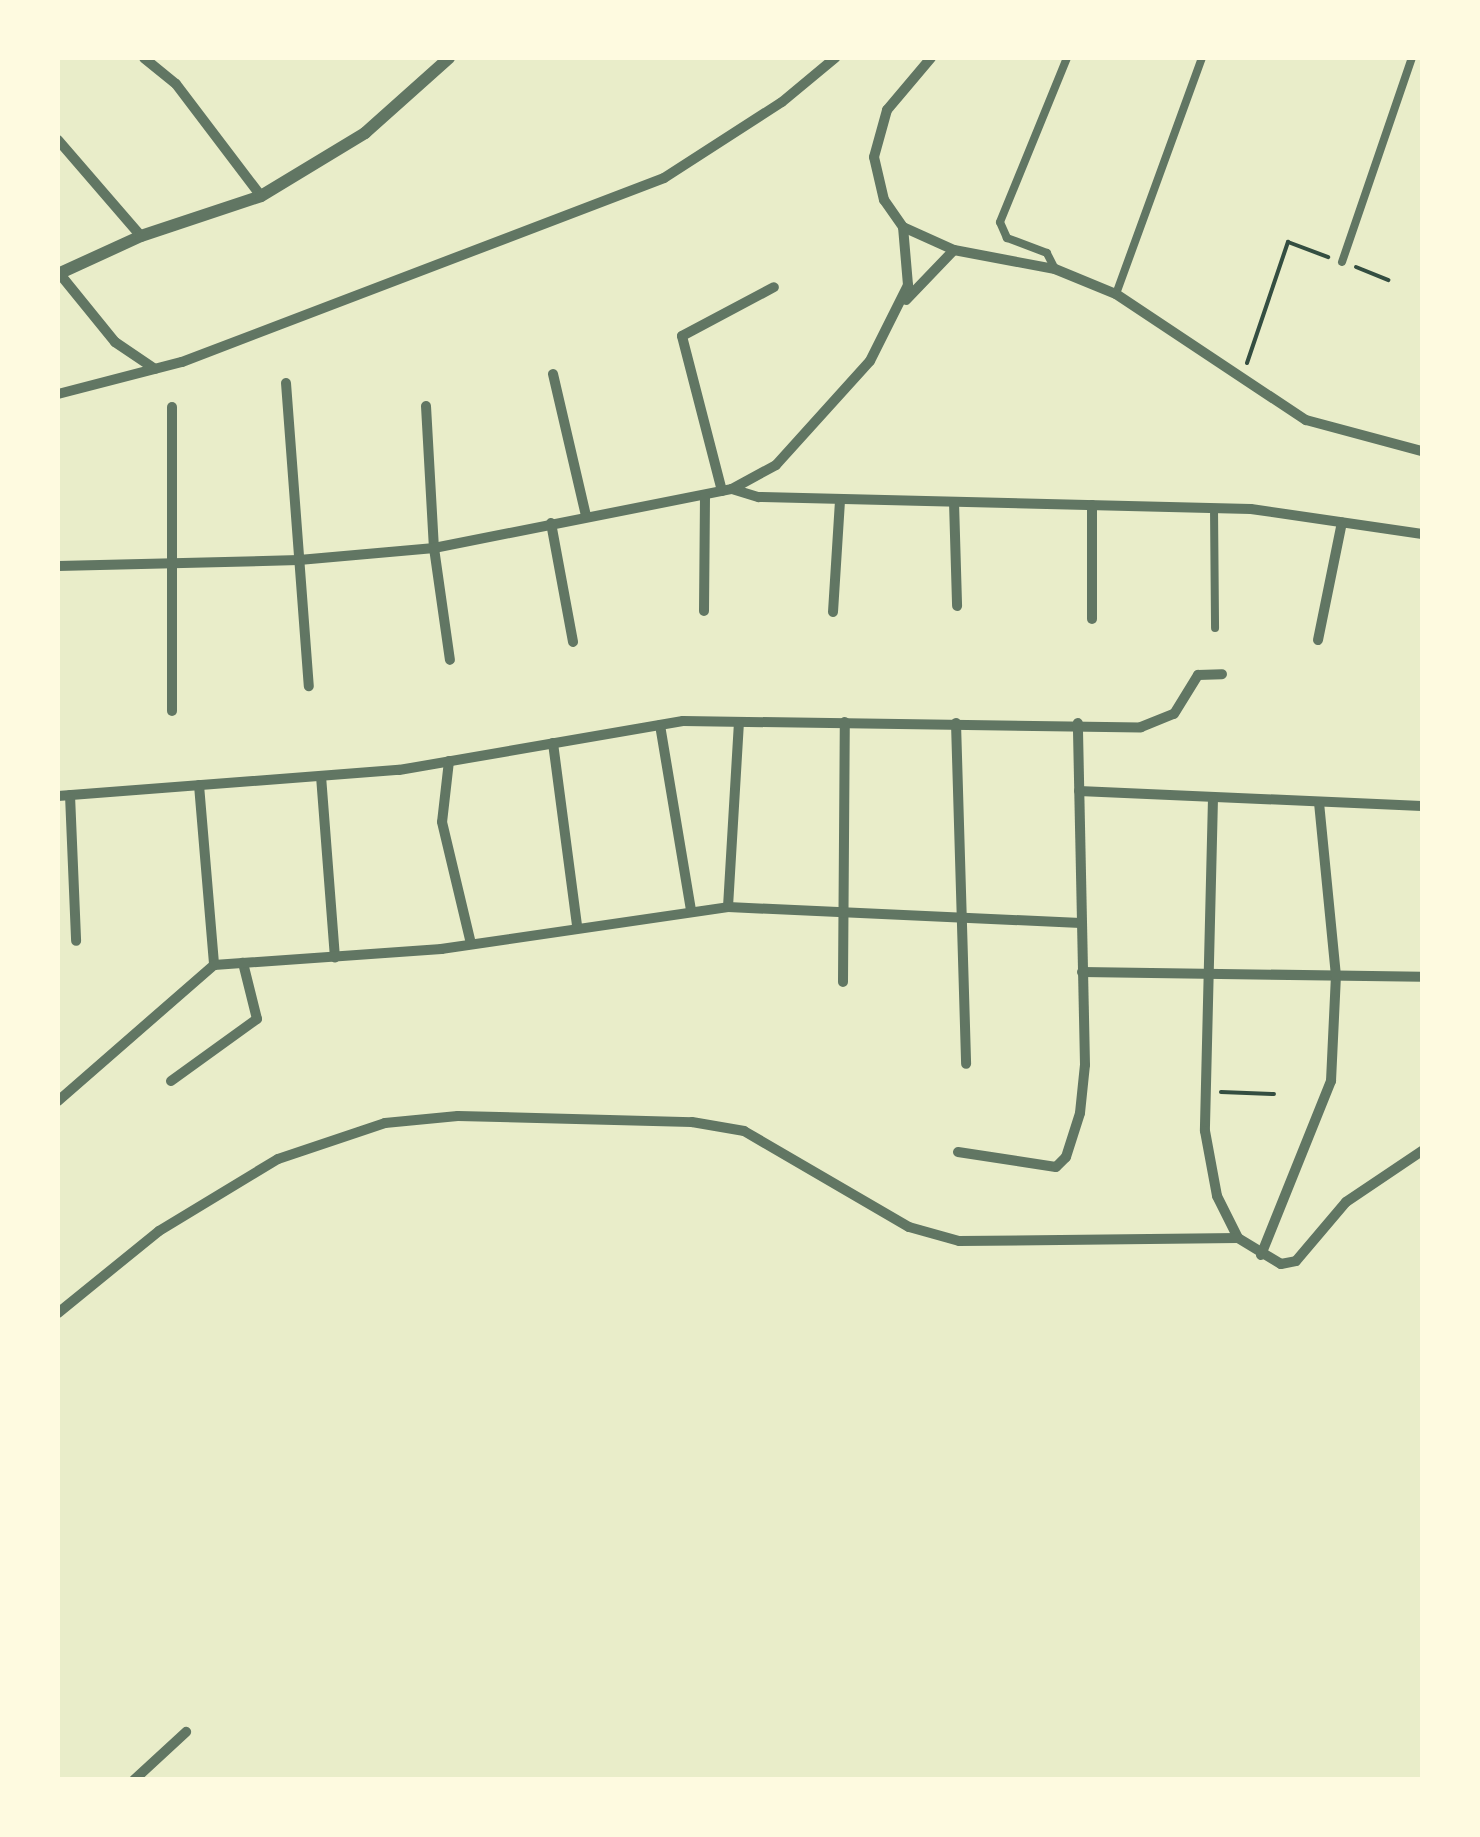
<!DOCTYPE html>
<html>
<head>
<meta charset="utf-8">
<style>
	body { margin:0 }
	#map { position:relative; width:1480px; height:1837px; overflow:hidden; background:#e9edc9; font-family:"IBM Plex Serif",serif }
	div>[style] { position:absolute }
	.path>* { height:4px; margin:-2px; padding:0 2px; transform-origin:2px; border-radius:2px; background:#344e41 }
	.pedestrian>* { height:8px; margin:-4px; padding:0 4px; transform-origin:4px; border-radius:4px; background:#617663 }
	.minor>* { height:10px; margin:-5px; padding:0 5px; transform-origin:5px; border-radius:5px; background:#617663 }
	.tertiary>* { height:12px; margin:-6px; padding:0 6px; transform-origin:6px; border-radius:6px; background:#617663 }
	span { translate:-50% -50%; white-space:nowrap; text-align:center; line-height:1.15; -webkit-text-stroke:10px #fefae0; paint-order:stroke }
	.frame { position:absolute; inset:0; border:60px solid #fefae0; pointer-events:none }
</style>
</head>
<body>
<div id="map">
	<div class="path">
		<div style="left:1356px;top:267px;width:35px;rotate:22deg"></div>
		<div style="left:1247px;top:363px;width:128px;rotate:-71.3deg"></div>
		<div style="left:1288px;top:242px;width:43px;rotate:20.6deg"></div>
		<div style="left:1221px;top:1092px;width:53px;rotate:2.2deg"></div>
	</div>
	<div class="pedestrian">
		<div style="left:1342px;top:262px;width:216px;rotate:-71.1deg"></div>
		<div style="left:1055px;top:269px;width:18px;rotate:-117deg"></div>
		<div style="left:1047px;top:253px;width:43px;rotate:-159.4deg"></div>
		<div style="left:1007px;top:238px;width:17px;rotate:-114deg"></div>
		<div style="left:1000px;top:222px;width:177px;rotate:-67.8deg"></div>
		<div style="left:1116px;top:294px;width:251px;rotate:-70deg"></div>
		<div style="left:1214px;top:508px;width:120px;rotate:89.5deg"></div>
	</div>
	<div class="minor">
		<div style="left:144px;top:58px;width:41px;rotate:39.1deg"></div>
		<div style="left:176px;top:84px;width:141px;rotate:52.8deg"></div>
		<div style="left:58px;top:140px;width:127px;rotate:49.2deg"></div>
		<div style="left:903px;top:227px;width:56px;rotate:24.3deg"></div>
		<div style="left:954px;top:250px;width:103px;rotate:10.7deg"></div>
		<div style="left:1055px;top:269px;width:66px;rotate:22.3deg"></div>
		<div style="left:1116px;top:294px;width:228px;rotate:33.6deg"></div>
		<div style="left:1306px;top:420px;width:120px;rotate:15deg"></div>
		<div style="left:903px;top:227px;width:33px;rotate:-125deg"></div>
		<div style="left:884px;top:200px;width:44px;rotate:-103.1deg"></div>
		<div style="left:874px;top:157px;width:49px;rotate:-74.5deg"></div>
		<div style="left:887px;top:110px;width:68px;rotate:-49.8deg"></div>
		<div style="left:59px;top:273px;width:89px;rotate:50.9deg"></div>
		<div style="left:115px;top:342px;width:48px;rotate:34deg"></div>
		<div style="left:906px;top:300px;width:69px;rotate:-46.2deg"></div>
		<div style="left:553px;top:374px;width:146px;rotate:76.9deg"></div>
		<div style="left:286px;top:383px;width:304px;rotate:85.7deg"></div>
		<div style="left:58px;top:394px;width:128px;rotate:-14.5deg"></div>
		<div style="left:182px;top:362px;width:516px;rotate:-20.89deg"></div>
		<div style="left:664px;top:178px;width:140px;rotate:-32.8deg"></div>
		<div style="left:782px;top:102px;width:69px;rotate:-39.7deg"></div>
		<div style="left:426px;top:406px;width:142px;rotate:86.8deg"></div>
		<div style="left:434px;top:548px;width:113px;rotate:81.9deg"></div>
		<div style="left:172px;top:407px;width:304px;rotate:90deg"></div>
		<div style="left:732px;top:489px;width:28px;rotate:17deg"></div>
		<div style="left:759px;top:497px;width:492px;rotate:1.4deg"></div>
		<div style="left:1251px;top:509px;width:173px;rotate:8.3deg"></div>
		<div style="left:722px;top:491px;width:160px;rotate:-104.5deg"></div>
		<div style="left:682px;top:336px;width:104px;rotate:-28deg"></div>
		<div style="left:954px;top:502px;width:104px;rotate:88.3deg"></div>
		<div style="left:1092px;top:505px;width:114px;rotate:90deg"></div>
		<div style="left:551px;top:523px;width:121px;rotate:79.5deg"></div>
		<div style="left:58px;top:566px;width:241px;rotate:-1.4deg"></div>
		<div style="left:299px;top:560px;width:136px;rotate:-5.1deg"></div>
		<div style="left:434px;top:548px;width:304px;rotate:-11.2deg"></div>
		<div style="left:732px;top:489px;width:50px;rotate:-28.6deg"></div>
		<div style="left:776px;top:465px;width:140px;rotate:-47.9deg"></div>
		<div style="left:870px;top:361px;width:85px;rotate:-63.4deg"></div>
		<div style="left:908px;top:285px;width:58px;rotate:-94.9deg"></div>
		<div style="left:704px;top:611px;width:116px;rotate:-89.5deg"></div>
		<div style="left:833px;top:612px;width:112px;rotate:-86.4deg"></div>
		<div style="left:1318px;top:640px;width:120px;rotate:-78.5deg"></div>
		<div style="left:956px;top:723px;width:341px;rotate:88.3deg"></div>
		<div style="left:660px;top:725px;width:189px;rotate:80.5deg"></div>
		<div style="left:553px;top:743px;width:185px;rotate:82.5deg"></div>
		<div style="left:449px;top:761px;width:61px;rotate:96.5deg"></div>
		<div style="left:442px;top:822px;width:125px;rotate:76.6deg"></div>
		<div style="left:321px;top:776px;width:182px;rotate:85.6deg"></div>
		<div style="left:199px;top:785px;width:181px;rotate:85.2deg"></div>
		<div style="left:1079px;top:791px;width:343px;rotate:2.5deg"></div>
		<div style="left:70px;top:795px;width:146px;rotate:87.6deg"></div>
		<div style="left:58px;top:796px;width:342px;rotate:-4.4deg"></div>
		<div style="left:399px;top:770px;width:288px;rotate:-9.8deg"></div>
		<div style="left:683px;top:721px;width:458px;rotate:0.8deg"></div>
		<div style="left:1141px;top:727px;width:35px;rotate:-22deg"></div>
		<div style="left:1174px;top:714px;width:46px;rotate:-58.4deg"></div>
		<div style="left:1198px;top:675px;width:24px;rotate:-2deg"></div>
		<div style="left:1213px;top:798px;width:333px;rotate:91.4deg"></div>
		<div style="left:1205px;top:1131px;width:66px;rotate:79.5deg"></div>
		<div style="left:1217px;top:1196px;width:47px;rotate:63.4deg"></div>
		<div style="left:1238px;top:1238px;width:50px;rotate:31.2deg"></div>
		<div style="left:1281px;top:1264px;width:15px;rotate:-11deg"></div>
		<div style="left:1296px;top:1261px;width:77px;rotate:-49.7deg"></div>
		<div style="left:1346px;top:1202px;width:92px;rotate:-33.9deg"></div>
		<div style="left:728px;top:907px;width:185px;rotate:-86.6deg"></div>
		<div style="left:1082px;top:972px;width:340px;rotate:0.8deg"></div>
		<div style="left:843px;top:982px;width:260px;rotate:-89.6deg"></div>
		<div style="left:171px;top:1081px;width:106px;rotate:-35.8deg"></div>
		<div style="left:257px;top:1019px;width:58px;rotate:-104deg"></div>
		<div style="left:58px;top:1101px;width:207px;rotate:-41.1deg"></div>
		<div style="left:214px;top:965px;width:228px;rotate:-4deg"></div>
		<div style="left:441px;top:949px;width:290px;rotate:-8.3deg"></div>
		<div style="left:728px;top:907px;width:353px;rotate:2.6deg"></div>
		<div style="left:958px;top:1152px;width:99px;rotate:8.7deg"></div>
		<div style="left:1056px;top:1167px;width:14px;rotate:-45deg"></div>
		<div style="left:1066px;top:1157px;width:46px;rotate:-72.3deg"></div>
		<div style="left:1080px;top:1113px;width:48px;rotate:-84.1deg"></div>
		<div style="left:1085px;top:1065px;width:342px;rotate:-91.2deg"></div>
		<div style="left:1261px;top:1255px;width:188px;rotate:-68.1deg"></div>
		<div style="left:1331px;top:1081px;width:105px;rotate:-87.3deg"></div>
		<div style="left:1336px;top:976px;width:174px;rotate:-95.6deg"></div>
		<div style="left:58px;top:1313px;width:130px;rotate:-39.1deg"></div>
		<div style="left:159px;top:1231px;width:139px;rotate:-31.2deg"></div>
		<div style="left:278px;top:1159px;width:113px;rotate:-18.6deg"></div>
		<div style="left:385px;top:1123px;width:73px;rotate:-5.5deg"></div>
		<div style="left:458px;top:1116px;width:234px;rotate:1.5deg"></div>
		<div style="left:692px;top:1122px;width:53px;rotate:9.8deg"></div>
		<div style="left:744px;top:1131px;width:191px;rotate:30.2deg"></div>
		<div style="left:909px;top:1227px;width:52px;rotate:15.6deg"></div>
		<div style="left:959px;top:1241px;width:279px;rotate:-0.6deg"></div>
		<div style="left:134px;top:1780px;width:71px;rotate:-42.7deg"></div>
	</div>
	<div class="tertiary">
		<div style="left:58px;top:274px;width:91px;rotate:-24.6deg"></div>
		<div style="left:141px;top:236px;width:126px;rotate:-18.4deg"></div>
		<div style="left:261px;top:196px;width:122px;rotate:-31.2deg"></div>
		<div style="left:365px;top:133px;width:113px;rotate:-41.8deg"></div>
	</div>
	<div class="frame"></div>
</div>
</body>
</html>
